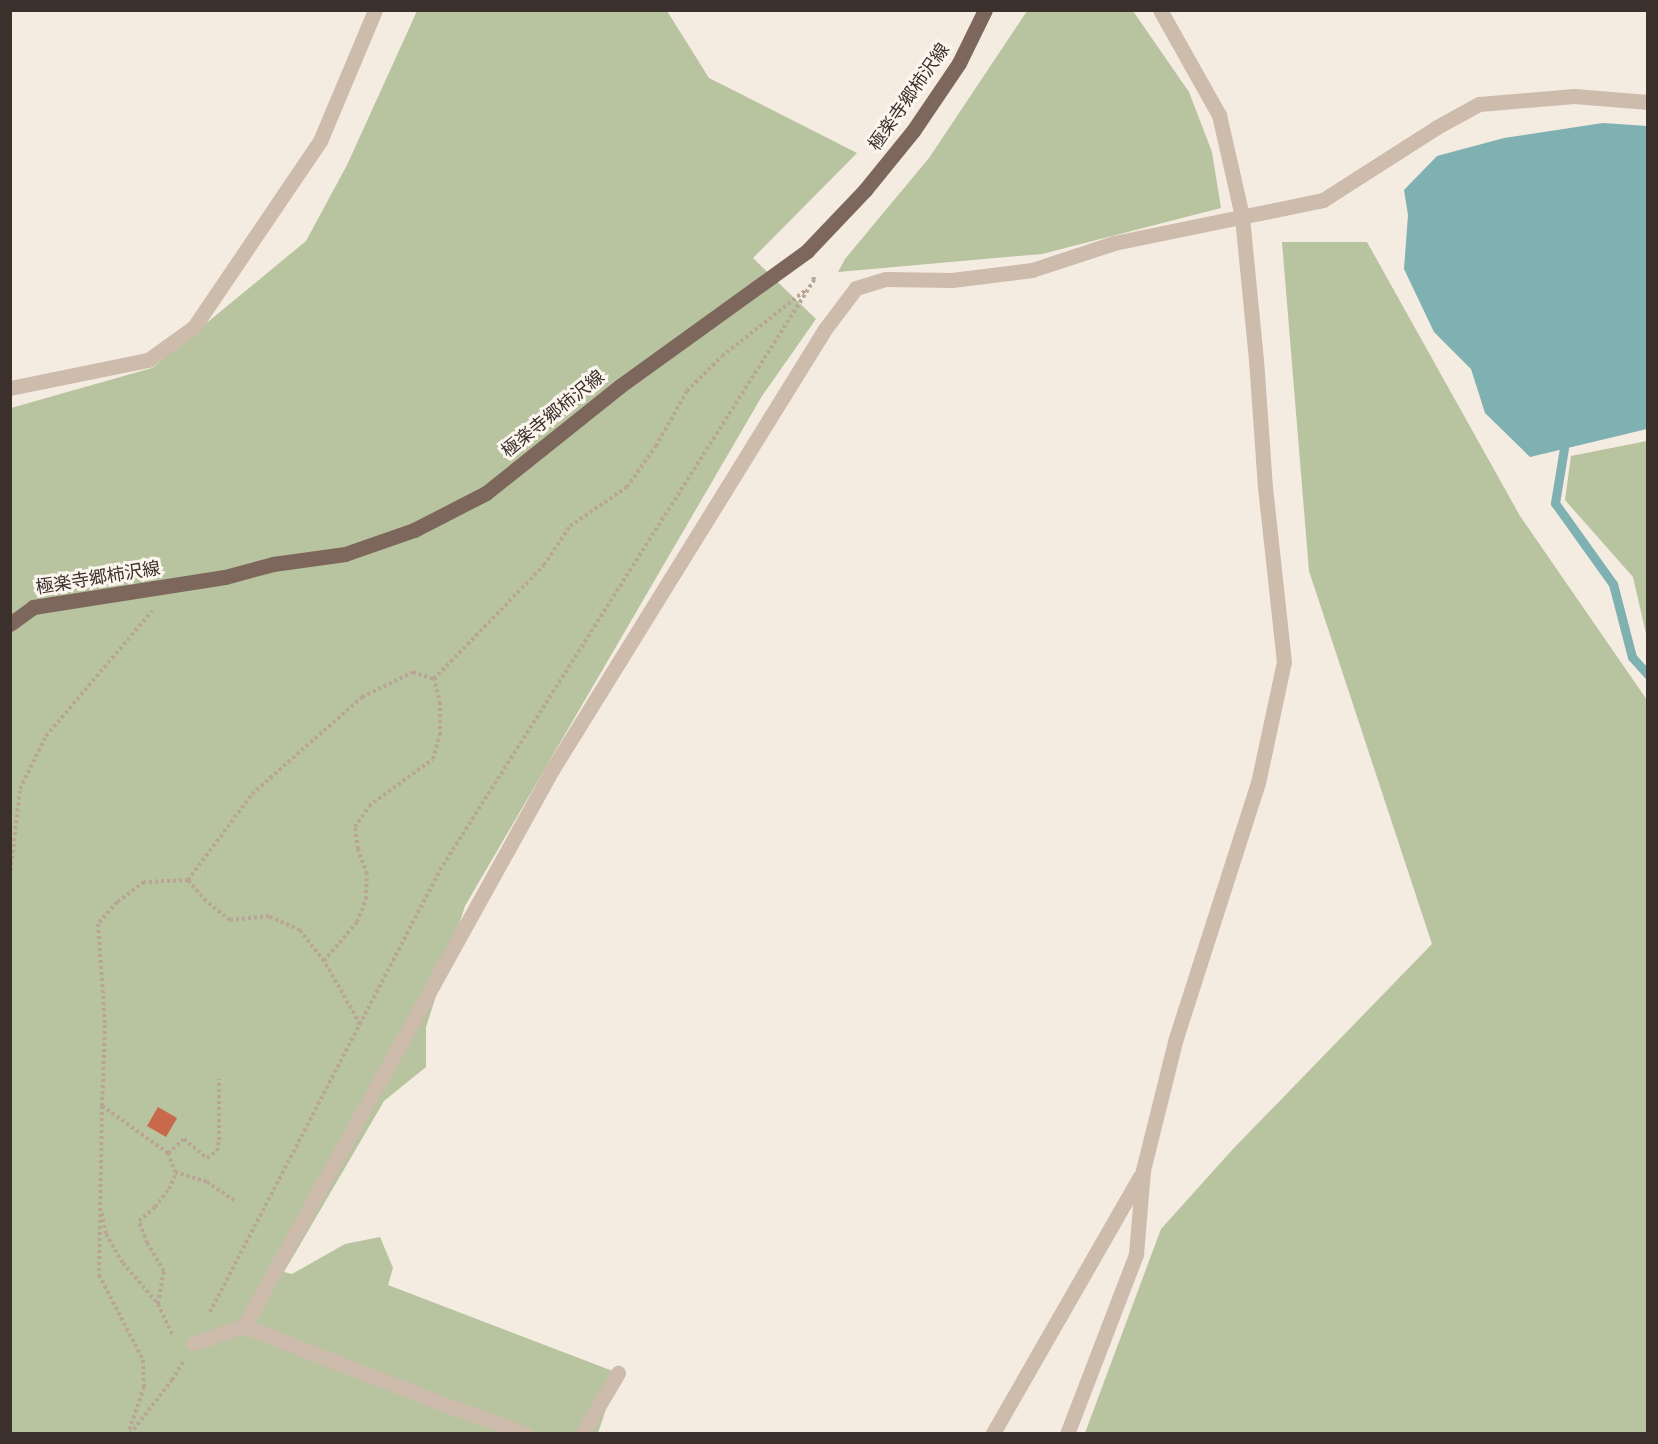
<!DOCTYPE html>
<html>
<head>
<meta charset="utf-8">
<style>
	body { margin:0 }
	#map { position:relative; width:1658px; height:1444px; overflow:hidden; background:#f4ebe1; font-family:Figtree,"Noto Sans JP",sans-serif }
	div>[style] { position:absolute }
	.green>* { inset:0; background:#b8c4a0 }
	.water>* { inset:0; background:#7fb0b2 }
	.stream>* { height:9px; margin:-4.5px; padding:0 4.5px; transform-origin:4.5px; border-radius:4.5px; background:#7fb0b2 }
	.building>* { inset:0; background:#c8694b; transform-origin:0 0 }
	.path>* { height:4px; margin-top:-2px; transform-origin:0; background:repeating-linear-gradient(90deg,#b9a596 0 3px,transparent 0 6px) }
	.minor>* { height:15px; margin:-7.5px; padding:0 7.5px; transform-origin:7.5px; border-radius:7.5px; background:#cdbbac }
	.major>* { height:15px; margin:-7.5px; padding:0 7.5px; transform-origin:7.5px; border-radius:7.5px; background:#7d675c }
	span { translate:-50% -50%; white-space:nowrap; text-align:center; line-height:1.15; -webkit-text-stroke:6px #fbf5ee; paint-order:stroke }
	.street-label { font-size:18px; color:#3b302b }
	.frame { position:absolute; inset:0; border:12px solid #3b302b; pointer-events:none }
</style>
</head>
<body>
<div id="map">
	<div class="green">
		<div style="clip-path:polygon(417px 11px,667px 11px,709px 78px,857px 153px,753px 258px,816px 319px,762px 396px,465px 906px,426px 1027px,426px 1067px,384px 1101px,284px 1272px,292px 1274px,345px 1244px,380px 1237px,393px 1268px,388px 1285px,618px 1373px,598px 1433px,11px 1434px,11px 408px,152px 368px,306px 241px,347px 165px)"></div>
		<div style="clip-path:polygon(1027px 11px,1133px 11px,1189px 92px,1212px 152px,1221px 208px,1042px 254px,838px 272px,845px 259px,929px 158px)"></div>
		<div style="clip-path:polygon(1282px 242px,1367px 242px,1520px 516px,1647px 700px,1647px 1433px,1085px 1433px,1161px 1229px,1233px 1149px,1432px 944px,1309px 571px)"></div>
		<div style="clip-path:polygon(1647px 441px,1648px 441px,1647px 638px,1633px 577px,1565px 500px,1571px 456px)"></div>
	</div>
	<div class="water">
		<div style="clip-path:polygon(1603px 123px,1647px 126px,1647px 429px,1530px 457px,1485px 413px,1471px 369px,1434px 332px,1404px 269px,1408px 215px,1404px 190px,1437px 156px,1504px 138px)"></div>
	</div>
	<div class="stream">
		<div style="left:1564px;top:448px;width:56px;rotate:99.3deg"></div>
		<div style="left:1555px;top:503px;width:100px;rotate:54.4deg"></div>
		<div style="left:1613px;top:584px;width:75px;rotate:75.4deg"></div>
		<div style="left:1632px;top:657px;width:24px;rotate:48deg"></div>
	</div>
	<div class="building">
		<div style="left:158px;top:1107px;width:22px;height:22px;rotate:30deg"></div>
	</div>
	<div class="path">
		<div style="left:10px;top:877px;width:89px;rotate:-83.5deg"></div>
		<div style="left:20px;top:789px;width:59px;rotate:-63.9deg"></div>
		<div style="left:46px;top:736px;width:164px;rotate:-49.7deg"></div>
		<div style="left:188px;top:880px;width:44px;rotate:177.4deg"></div>
		<div style="left:144px;top:882px;width:34px;rotate:143deg"></div>
		<div style="left:117px;top:902px;width:29px;rotate:131deg"></div>
		<div style="left:98px;top:924px;width:101px;rotate:86deg"></div>
		<div style="left:105px;top:1025px;width:81px;rotate:92.1deg"></div>
		<div style="left:102px;top:1106px;width:81px;rotate:35.5deg"></div>
		<div style="left:168px;top:1153px;width:21px;rotate:-41deg"></div>
		<div style="left:184px;top:1139px;width:30px;rotate:40deg"></div>
		<div style="left:207px;top:1158px;width:12px;rotate:-35deg"></div>
		<div style="left:217px;top:1151px;width:11px;rotate:-80deg"></div>
		<div style="left:219px;top:1140px;width:61px;rotate:-90deg"></div>
		<div style="left:324px;top:961px;width:39px;rotate:-128deg"></div>
		<div style="left:300px;top:930px;width:34px;rotate:-156deg"></div>
		<div style="left:269px;top:916px;width:39px;rotate:174deg"></div>
		<div style="left:230px;top:920px;width:31px;rotate:-142deg"></div>
		<div style="left:206px;top:901px;width:28px;rotate:-131deg"></div>
		<div style="left:188px;top:880px;width:107px;rotate:-53.3deg"></div>
		<div style="left:252px;top:794px;width:147px;rotate:-41.4deg"></div>
		<div style="left:362px;top:697px;width:57px;rotate:-26.1deg"></div>
		<div style="left:413px;top:672px;width:22px;rotate:18deg"></div>
		<div style="left:10px;top:981px;width:72px;rotate:90deg"></div>
		<div style="left:360px;top:1024px;width:73px;rotate:-119.7deg"></div>
		<div style="left:324px;top:961px;width:51px;rotate:-49.8deg"></div>
		<div style="left:357px;top:922px;width:25px;rotate:-69deg"></div>
		<div style="left:366px;top:899px;width:25px;rotate:-88deg"></div>
		<div style="left:367px;top:874px;width:27px;rotate:-110deg"></div>
		<div style="left:358px;top:849px;width:22px;rotate:-98deg"></div>
		<div style="left:355px;top:827px;width:25px;rotate:-56deg"></div>
		<div style="left:369px;top:806px;width:79px;rotate:-36.3deg"></div>
		<div style="left:433px;top:759px;width:25px;rotate:-74deg"></div>
		<div style="left:440px;top:735px;width:31px;rotate:-90deg"></div>
		<div style="left:440px;top:704px;width:26px;rotate:-103deg"></div>
		<div style="left:434px;top:679px;width:158px;rotate:-46deg"></div>
		<div style="left:544px;top:565px;width:47px;rotate:-56.3deg"></div>
		<div style="left:570px;top:526px;width:69px;rotate:-34.4deg"></div>
		<div style="left:627px;top:487px;width:50px;rotate:-54.7deg"></div>
		<div style="left:656px;top:446px;width:63px;rotate:-60.6deg"></div>
		<div style="left:687px;top:391px;width:49px;rotate:-45deg"></div>
		<div style="left:722px;top:356px;width:108px;rotate:-38.2deg"></div>
		<div style="left:102px;top:1106px;width:169px;rotate:91deg"></div>
		<div style="left:99px;top:1275px;width:96px;rotate:62.6deg"></div>
		<div style="left:143px;top:1360px;width:27px;rotate:88deg"></div>
		<div style="left:144px;top:1387px;width:50px;rotate:108.8deg"></div>
		<div style="left:168px;top:1153px;width:20px;rotate:70deg"></div>
		<div style="left:175px;top:1172px;width:34px;rotate:17deg"></div>
		<div style="left:207px;top:1182px;width:36px;rotate:34deg"></div>
		<div style="left:102px;top:1213px;width:21px;rotate:79deg"></div>
		<div style="left:106px;top:1234px;width:34px;rotate:60deg"></div>
		<div style="left:123px;top:1263px;width:54px;rotate:49.5deg"></div>
		<div style="left:158px;top:1304px;width:34px;rotate:-80deg"></div>
		<div style="left:164px;top:1271px;width:33px;rotate:-121deg"></div>
		<div style="left:147px;top:1243px;width:23px;rotate:-110deg"></div>
		<div style="left:139px;top:1221px;width:21px;rotate:-41deg"></div>
		<div style="left:155px;top:1207px;width:23px;rotate:-52deg"></div>
		<div style="left:169px;top:1189px;width:17px;rotate:-66deg"></div>
		<div style="left:158px;top:1304px;width:35px;rotate:65deg"></div>
		<div style="left:210px;top:1312px;width:498px;rotate:-62.5deg"></div>
		<div style="left:440px;top:870px;width:699px;rotate:-57.63deg"></div>
		<div style="left:814px;top:280px;width:5px;rotate:-101deg"></div>
		<div style="left:130px;top:1434px;width:68px;rotate:-52.1deg"></div>
		<div style="left:172px;top:1380px;width:22px;rotate:-58deg"></div>
	</div>
	<div class="minor">
		<div style="left:10px;top:388px;width:141px;rotate:-11.5deg"></div>
		<div style="left:148px;top:360px;width:57px;rotate:-35.7deg"></div>
		<div style="left:194px;top:327px;width:225px;rotate:-55.9deg"></div>
		<div style="left:320px;top:141px;width:142px;rotate:-67.2deg"></div>
		<div style="left:194px;top:1343px;width:53px;rotate:-18.8deg"></div>
		<div style="left:993px;top:1433px;width:296px;rotate:-60.2deg"></div>
		<div style="left:526px;top:1434px;width:90px;rotate:-160deg"></div>
		<div style="left:441px;top:1403px;width:212px;rotate:-158.7deg"></div>
		<div style="left:244px;top:1326px;width:636px;rotate:-61.02deg"></div>
		<div style="left:552px;top:770px;width:519px;rotate:-58.24deg"></div>
		<div style="left:825px;top:329px;width:51px;rotate:-52.9deg"></div>
		<div style="left:856px;top:288px;width:31px;rotate:-17deg"></div>
		<div style="left:886px;top:279px;width:66px;rotate:0.9deg"></div>
		<div style="left:952px;top:280px;width:81px;rotate:-7.1deg"></div>
		<div style="left:1032px;top:270px;width:86px;rotate:-18.2deg"></div>
		<div style="left:1114px;top:243px;width:213px;rotate:-11.6deg"></div>
		<div style="left:1323px;top:200px;width:135px;rotate:-32.6deg"></div>
		<div style="left:1437px;top:127px;width:48px;rotate:-28.7deg"></div>
		<div style="left:1479px;top:104px;width:95px;rotate:-4.8deg"></div>
		<div style="left:1574px;top:96px;width:74px;rotate:4.6deg"></div>
		<div style="left:582px;top:1434px;width:71px;rotate:-59.5deg"></div>
		<div style="left:1067px;top:1434px;width:193px;rotate:-69deg"></div>
		<div style="left:1136px;top:1254px;width:84px;rotate:-85.2deg"></div>
		<div style="left:1143px;top:1170px;width:136px;rotate:-76deg"></div>
		<div style="left:1176px;top:1038px;width:268px;rotate:-72.2deg"></div>
		<div style="left:1258px;top:783px;width:124px;rotate:-77.9deg"></div>
		<div style="left:1284px;top:662px;width:175px;rotate:-96.2deg"></div>
		<div style="left:1265px;top:488px;width:128px;rotate:-94deg"></div>
		<div style="left:1256px;top:360px;width:145px;rotate:-95.6deg"></div>
		<div style="left:1242px;top:216px;width:104px;rotate:-102.8deg"></div>
		<div style="left:1219px;top:115px;width:120px;rotate:-119.3deg"></div>
	</div>
	<div class="major">
		<div style="left:10px;top:624px;width:29px;rotate:-36deg"></div>
		<div style="left:33px;top:607px;width:194px;rotate:-8.9deg"></div>
		<div style="left:225px;top:577px;width:50px;rotate:-15.2deg"></div>
		<div style="left:273px;top:564px;width:73px;rotate:-7.9deg"></div>
		<div style="left:345px;top:554px;width:73px;rotate:-19.2deg"></div>
		<div style="left:414px;top:530px;width:81px;rotate:-27.2deg"></div>
		<div style="left:486px;top:493px;width:171px;rotate:-38.6deg"></div>
		<div style="left:620px;top:386px;width:231px;rotate:-35.8deg"></div>
		<div style="left:807px;top:251px;width:84px;rotate:-46.4deg"></div>
		<div style="left:865px;top:190px;width:76px;rotate:-50.9deg"></div>
		<div style="left:913px;top:131px;width:82px;rotate:-55.9deg"></div>
		<div style="left:959px;top:63px;width:59px;rotate:-63.9deg"></div>
	</div>
	<div class="street-label">
		<span style="left:909px;top:97px;rotate:-55deg">極楽寺郷柿沢線</span>
		<span style="left:553px;top:414px;rotate:-39deg">極楽寺郷柿沢線</span>
		<span style="left:98px;top:578px;rotate:-9deg">極楽寺郷柿沢線</span>
	</div>
	<div class="frame"></div>
</div>
</body>
</html>
